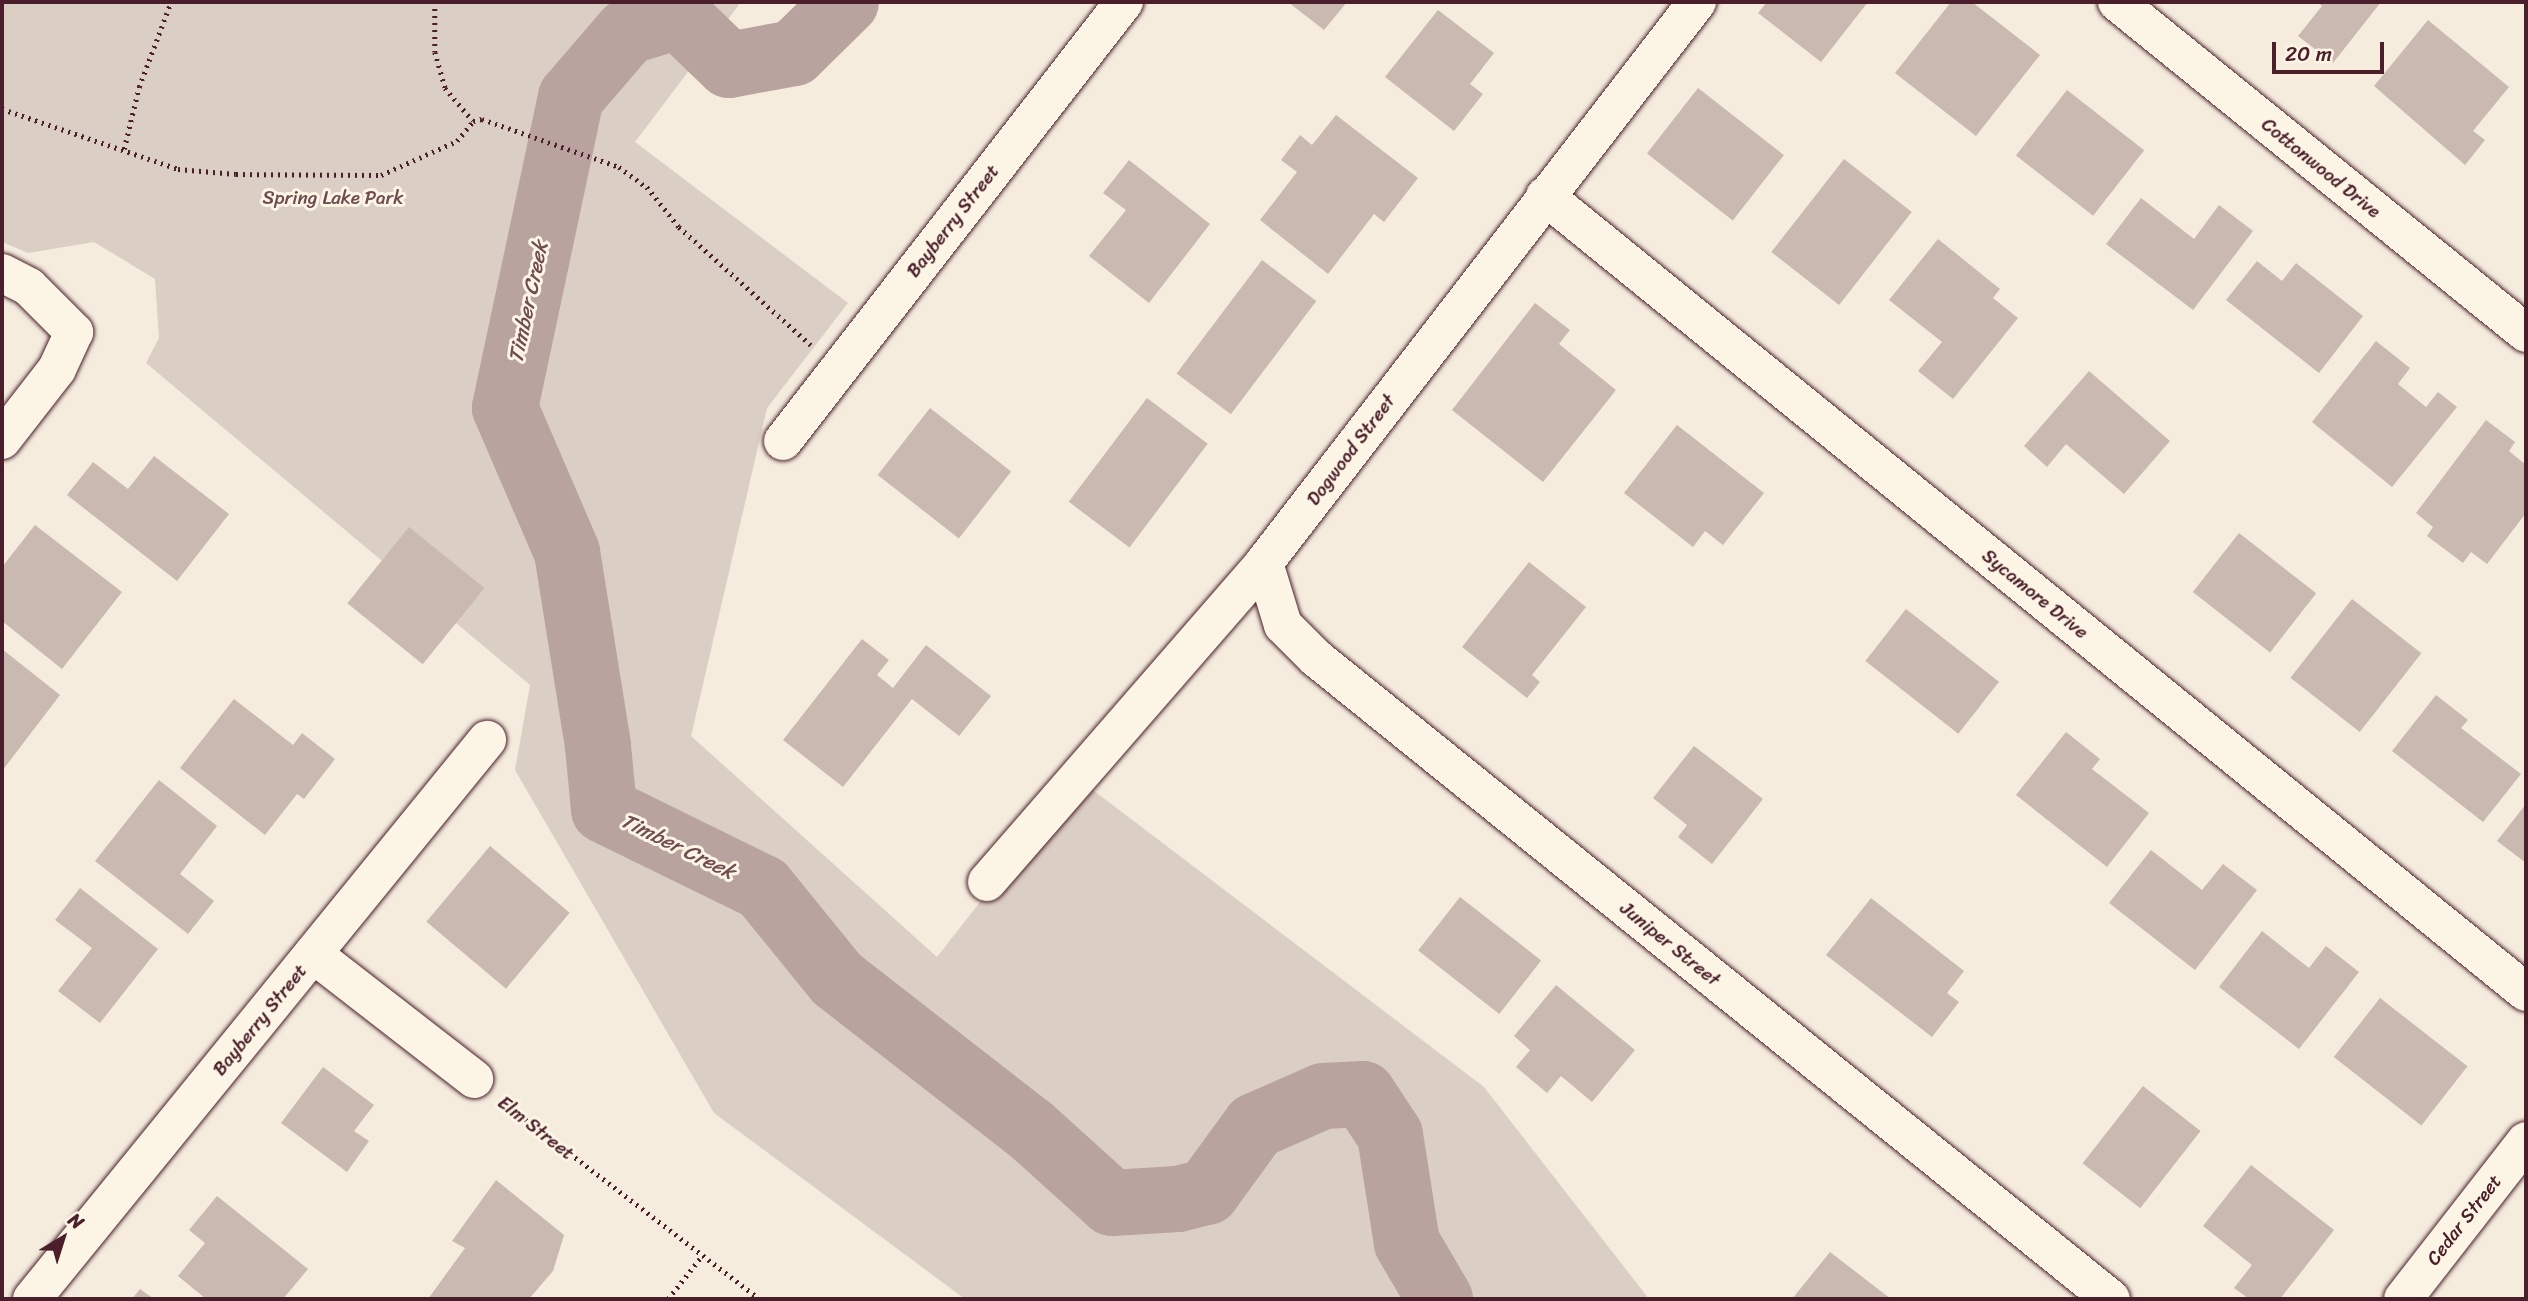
<!DOCTYPE html>
<html>
<head>
<meta charset="utf-8">
<style>
	body { margin:0 }
	#map { position:relative; width:2528px; height:1301px; overflow:hidden; background:#f5ecde; font-family:Sriracha,sans-serif }
	div>[style] { position:absolute }
	.green>* { inset:0; background:#dbcec4 }
	.river>* { height:66px; margin:-33px; padding:0 33px; transform-origin:33px; border-radius:33px; background:#b8a39e }
	.building>* { inset:0; background:#cab9b1; transform-origin:0 0 }
	.path>* { height:4.5px; margin-top:-2.25px; transform-origin:0; background:repeating-linear-gradient(90deg,#4a1f2b 0 2px,transparent 0 7px) }
	.roads { filter:drop-shadow(0 0 2px #4a1f2b) drop-shadow(0 0 2px #4a1f2b) }
	.minor>* { height:38px; margin:-19px; padding:0 19px; transform-origin:19px; border-radius:19px; background:#fcf5e5 }
	span { translate:-50% -50%; white-space:nowrap; text-align:center; line-height:1.15; -webkit-text-stroke:6px #fcf5e5; paint-order:stroke }
	.street-label { font-size:19px; color:#4a1f2b }
	.park-label { font-size:19px; color:#6e4b51 }
	.water-label { font-size:21px; color:#704d53; font-style:italic }
	.frame { position:absolute; inset:0; border:4px solid #4a1f2b; pointer-events:none }
	.north { position:absolute; left:28px; top:1203px; width:70px; height:70px; -webkit-text-stroke:5px #fcf5e5; paint-order:stroke; rotate:38deg; font-size:19px; font-weight:700; line-height:28px; text-align:center; color:#4a1f2b }
	.north::after { content:''; display:block; margin:auto; width:24px; height:32px; background:#4a1f2b; clip-path:polygon(50% 0,100% 100%,50% 72%,0 100%) }
	.scale { position:absolute; left:2272px; top:42px; width:112px; height:32px; box-sizing:border-box; border:4px solid #4a1f2b; border-top:0; padding-left:9px; font-size:21px; line-height:24px; white-space:nowrap; color:#4a1f2b; -webkit-text-stroke:5px #fcf5e5; paint-order:stroke }
</style>
</head>
<body>
<div id="map">
	<div class="green">
		<div style="clip-path:polygon(2px 2px,741px 2px,635px 142px,848px 303px,767px 408px,691px 736px,937px 957px,1077px 778px,1484px 1087px,1649px 1299px,965px 1299px,714px 1113px,515px 770px,530px 685px,146px 363px,159px 338px,155px 279px,94px 242px,28px 253px,2px 242px)"></div>
	</div>
	<div class="river">
		<div style="left:846px;top:2px;width:73px;rotate:135.6deg"></div>
		<div style="left:794px;top:53px;width:66px;rotate:169.5deg"></div>
		<div style="left:729px;top:65px;width:71px;rotate:-136.1deg"></div>
		<div style="left:678px;top:16px;width:53px;rotate:162.6deg"></div>
		<div style="left:627px;top:32px;width:86px;rotate:130.7deg"></div>
		<div style="left:571px;top:97px;width:318px;rotate:102deg"></div>
		<div style="left:505px;top:408px;width:157px;rotate:66.7deg"></div>
		<div style="left:567px;top:552px;width:196px;rotate:80.9deg"></div>
		<div style="left:598px;top:746px;width:64px;rotate:84.6deg"></div>
		<div style="left:604px;top:810px;width:177px;rotate:26.1deg"></div>
		<div style="left:763px;top:888px;width:117px;rotate:50.9deg"></div>
		<div style="left:837px;top:979px;width:244px;rotate:37.9deg"></div>
		<div style="left:1030px;top:1129px;width:110px;rotate:42.1deg"></div>
		<div style="left:1112px;top:1203px;width:66px;rotate:-3.5deg"></div>
		<div style="left:1178px;top:1199px;width:30px;rotate:-14deg"></div>
		<div style="left:1207px;top:1192px;width:82px;rotate:-54deg"></div>
		<div style="left:1255px;top:1126px;width:74px;rotate:-23.8deg"></div>
		<div style="left:1323px;top:1096px;width:40px;rotate:-2.9deg"></div>
		<div style="left:1363px;top:1094px;width:49px;rotate:56.6deg"></div>
		<div style="left:1390px;top:1135px;width:109px;rotate:81.1deg"></div>
		<div style="left:1407px;top:1243px;width:65px;rotate:59.5deg"></div>
	</div>
	<div class="building">
		<div style="clip-path:polygon(1288px 2px,1347px 2px,1324px 30px)"></div>
		<div style="clip-path:polygon(1767px 2px,1868px 2px,1821px 62px,1758px 13px)"></div>
		<div style="clip-path:polygon(1951px 2px,1972px 2px,2040px 55px,1976px 136px,1895px 73px)"></div>
		<div style="clip-path:polygon(2317px 2px,2381px 2px,2333px 63px,2298px 36px,2322px 6px)"></div>
		<div style="clip-path:polygon(1438px 10px,1494px 53px,1470px 84px,1483px 94px,1454px 131px,1385px 77px)"></div>
		<div style="clip-path:polygon(2428px 20px,2509px 87px,2473px 131px,2485px 140px,2465px 165px,2374px 86px)"></div>
		<div style="left:1698px;top:88px;width:109px;height:83px;rotate:38deg"></div>
		<div style="left:2067px;top:90px;width:98px;height:83px;rotate:38deg"></div>
		<div style="clip-path:polygon(1336px 115px,1418px 178px,1384px 222px,1374px 214px,1328px 274px,1260px 220px,1297px 172px,1281px 160px,1300px 135px,1312px 145px)"></div>
		<div style="left:1844px;top:159px;width:86px;height:118px;rotate:38deg"></div>
		<div style="clip-path:polygon(1129px 160px,1210px 224px,1149px 303px,1089px 256px,1126px 210px,1103px 193px)"></div>
		<div style="clip-path:polygon(2141px 198px,2194px 239px,2219px 205px,2253px 231px,2193px 310px,2106px 244px)"></div>
		<div style="clip-path:polygon(1938px 239px,2000px 289px,1993px 298px,2018px 318px,1953px 399px,1918px 371px,1942px 342px,1889px 300px)"></div>
		<div style="left:1262px;top:260px;width:68px;height:142px;rotate:37deg"></div>
		<div style="clip-path:polygon(2257px 261px,2282px 281px,2296px 263px,2363px 316px,2319px 373px,2226px 300px)"></div>
		<div style="clip-path:polygon(1535px 303px,1570px 330px,1559px 344px,1616px 390px,1543px 482px,1452px 410px)"></div>
		<div style="clip-path:polygon(2376px 341px,2410px 368px,2398px 384px,2426px 407px,2438px 392px,2457px 407px,2392px 487px,2312px 422px)"></div>
		<div style="clip-path:polygon(2089px 371px,2170px 441px,2124px 494px,2066px 444px,2047px 467px,2024px 446px)"></div>
		<div style="left:1147px;top:398px;width:76px;height:130px;rotate:37deg"></div>
		<div style="left:930px;top:408px;width:103px;height:85px;rotate:38deg"></div>
		<div style="clip-path:polygon(2486px 420px,2515px 442px,2509px 451px,2526px 465px,2526px 513px,2487px 564px,2471px 552px,2463px 563px,2427px 536px,2433px 527px,2416px 513px)"></div>
		<div style="clip-path:polygon(1677px 425px,1764px 493px,1723px 545px,1705px 531px,1693px 547px,1624px 493px)"></div>
		<div style="clip-path:polygon(154px 456px,229px 514px,177px 581px,67px 495px,93px 462px,128px 489px)"></div>
		<div style="clip-path:polygon(35px 525px,122px 592px,62px 669px,2px 621px,2px 567px)"></div>
		<div style="left:409px;top:527px;width:97px;height:98px;rotate:39deg"></div>
		<div style="left:2239px;top:533px;width:98px;height:75px;rotate:38deg"></div>
		<div style="clip-path:polygon(1529px 562px,1586px 607px,1532px 675px,1540px 682px,1527px 698px,1462px 647px)"></div>
		<div style="left:2352px;top:599px;width:88px;height:100px;rotate:38deg"></div>
		<div style="left:1906px;top:609px;width:118px;height:66px;rotate:38deg"></div>
		<div style="clip-path:polygon(862px 639px,889px 660px,877px 675px,893px 688px,926px 645px,991px 696px,959px 736px,912px 699px,843px 787px,783px 740px)"></div>
		<div style="clip-path:polygon(2px 649px,60px 695px,2px 771px)"></div>
		<div style="clip-path:polygon(2436px 695px,2468px 720px,2461px 728px,2521px 774px,2483px 822px,2392px 751px)"></div>
		<div style="clip-path:polygon(234px 699px,293px 745px,302px 733px,335px 759px,304px 799px,297px 794px,265px 835px,180px 768px)"></div>
		<div style="clip-path:polygon(2066px 732px,2100px 759px,2092px 769px,2149px 813px,2107px 867px,2016px 795px)"></div>
		<div style="clip-path:polygon(1694px 746px,1763px 799px,1712px 864px,1678px 837px,1687px 825px,1653px 798px)"></div>
		<div style="clip-path:polygon(159px 780px,217px 826px,180px 874px,214px 901px,188px 934px,95px 861px)"></div>
		<div style="clip-path:polygon(2526px 804px,2526px 863px,2497px 841px)"></div>
		<div style="left:490px;top:846px;width:104px;height:99px;rotate:40deg"></div>
		<div style="clip-path:polygon(2151px 850px,2202px 890px,2223px 864px,2257px 890px,2195px 970px,2109px 903px)"></div>
		<div style="clip-path:polygon(80px 888px,158px 949px,100px 1023px,58px 991px,92px 948px,55px 920px)"></div>
		<div style="left:1460px;top:897px;width:103px;height:68px;rotate:38deg"></div>
		<div style="clip-path:polygon(1871px 898px,1964px 971px,1947px 993px,1959px 1002px,1932px 1037px,1826px 955px)"></div>
		<div style="clip-path:polygon(2262px 931px,2309px 968px,2326px 946px,2359px 972px,2299px 1049px,2219px 987px)"></div>
		<div style="clip-path:polygon(1556px 985px,1635px 1050px,1592px 1102px,1561px 1076px,1547px 1093px,1516px 1067px,1530px 1050px,1514px 1036px)"></div>
		<div style="left:2380px;top:998px;width:111px;height:75px;rotate:38deg"></div>
		<div style="clip-path:polygon(323px 1067px,374px 1105px,354px 1131px,369px 1141px,347px 1172px,281px 1123px)"></div>
		<div style="left:2143px;top:1086px;width:73px;height:98px;rotate:38deg"></div>
		<div style="clip-path:polygon(2251px 1165px,2334px 1230px,2280px 1299px,2249px 1299px,2234px 1288px,2252px 1265px,2203px 1226px)"></div>
		<div style="clip-path:polygon(496px 1180px,564px 1235px,553px 1271px,529px 1299px,428px 1299px,465px 1248px,452px 1241px)"></div>
		<div style="clip-path:polygon(217px 1196px,308px 1269px,283px 1299px,206px 1299px,178px 1276px,205px 1243px,189px 1230px)"></div>
		<div style="clip-path:polygon(1830px 1252px,1891px 1299px,1792px 1299px)"></div>
		<div style="clip-path:polygon(140px 1289px,154px 1299px,132px 1299px)"></div>
	</div>
	<div class="path">
		<div style="left:435px;top:2px;width:50px;rotate:90deg"></div>
		<div style="left:435px;top:52px;width:37px;rotate:74deg"></div>
		<div style="left:445px;top:88px;width:43px;rotate:49.7deg"></div>
		<div style="left:2px;top:109px;width:186px;rotate:18.8deg"></div>
		<div style="left:178px;top:169px;width:58px;rotate:4.9deg"></div>
		<div style="left:236px;top:174px;width:145px;rotate:0.4deg"></div>
		<div style="left:381px;top:175px;width:83px;rotate:-24.1deg"></div>
		<div style="left:457px;top:141px;width:26px;rotate:-51deg"></div>
		<div style="left:473px;top:121px;width:9px;rotate:-13deg"></div>
		<div style="left:482px;top:119px;width:145px;rotate:19.3deg"></div>
		<div style="left:619px;top:167px;width:34px;rotate:36deg"></div>
		<div style="left:647px;top:187px;width:51px;rotate:51.3deg"></div>
		<div style="left:679px;top:227px;width:177px;rotate:41.8deg"></div>
		<div style="left:124px;top:149px;width:64px;rotate:-76.4deg"></div>
		<div style="left:139px;top:87px;width:91px;rotate:-69.4deg"></div>
		<div style="left:503px;top:1102px;width:324px;rotate:37.5deg"></div>
		<div style="left:668px;top:1299px;width:53px;rotate:-51.8deg"></div>
	</div>
	<div class="roads">
		<div class="minor">
			<div style="left:2117px;top:2px;width:526px;rotate:38.98deg"></div>
			<div style="left:1545px;top:196px;width:1263px;rotate:39.06deg"></div>
			<div style="left:2px;top:273px;width:30px;rotate:27deg"></div>
			<div style="left:29px;top:287px;width:64px;rotate:45deg"></div>
			<div style="left:74px;top:332px;width:41px;rotate:114.7deg"></div>
			<div style="left:57px;top:369px;width:90px;rotate:127.8deg"></div>
			<div style="left:783px;top:441px;width:556px;rotate:-52.16deg"></div>
			<div style="left:1264px;top:563px;width:65px;rotate:73deg"></div>
			<div style="left:1283px;top:625px;width:47px;rotate:45deg"></div>
			<div style="left:1316px;top:658px;width:1021px;rotate:38.88deg"></div>
			<div style="left:987px;top:882px;width:422px;rotate:-49deg"></div>
			<div style="left:1264px;top:563px;width:709px;rotate:-52.34deg"></div>
			<div style="left:313px;top:954px;width:204px;rotate:37.8deg"></div>
			<div style="left:32px;top:1299px;width:721px;rotate:-50.86deg"></div>
			<div style="left:2403px;top:1299px;width:200px;rotate:-52.1deg"></div>
		</div>
	</div>
	<div class="street-label">
		<span style="left:2321px;top:168px;rotate:39deg">Cottonwood Drive</span>
		<span style="left:953px;top:221px;rotate:-52deg">Bayberry Street</span>
		<span style="left:1351px;top:450px;rotate:-53deg">Dogwood Street</span>
		<span style="left:2035px;top:594px;rotate:39deg">Sycamore Drive</span>
		<span style="left:1670px;top:944px;rotate:39deg">Juniper Street</span>
		<span style="left:260px;top:1020px;rotate:-51deg">Bayberry Street</span>
		<span style="left:536px;top:1128px;rotate:38deg">Elm Street</span>
		<span style="left:2464px;top:1220px;rotate:-52deg">Cedar Street</span>
	</div>
	<div class="park-label">
		<span style="left:333px;top:198px">Spring Lake Park</span>
	</div>
	<div class="water-label">
		<span style="left:528px;top:302px;rotate:-78deg">Timber Creek</span>
		<span style="left:678px;top:846px;rotate:26deg">Timber Creek</span>
	</div>
	<div class="frame"></div>
	<div class="north">N</div>
	<div class="scale">20 m</div>
</div>
</body>
</html>
